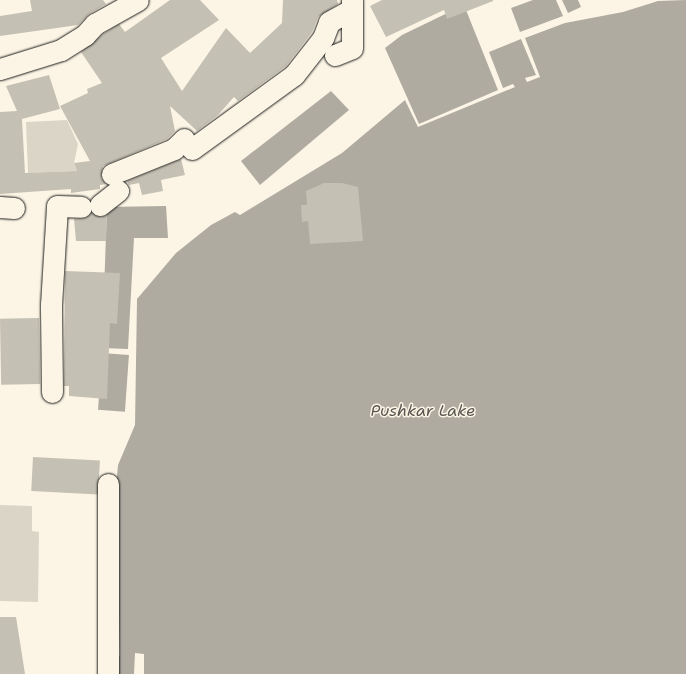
<!DOCTYPE html>
<html>
<head>
<meta charset="utf-8">
<style>
	body { margin:0 }
	#map { position:relative; width:686px; height:674px; overflow:hidden; background:#fcf5e5; font-family:"Shantell Sans",sans-serif }
	div>[style] { position:absolute }
	.green>* { inset:0; background:#dbd5c8 }
	.water>* { inset:0; background:#b0aba1; transform-origin:0 0 }
	.building>* { inset:0; background:#c4c0b3; transform-origin:0 0 }
	.roads { filter:drop-shadow(0 0 1px #1c1c1c) drop-shadow(0 0 1px #1c1c1c) }
	.minor>* { height:21px; margin:-10.5px; padding:0 10.5px; transform-origin:10.5px; border-radius:10.5px; background:#fcf5e5 }
	span { translate:-50% -50%; white-space:nowrap; text-align:center; line-height:1.15; -webkit-text-stroke:3px #fcf5e5; paint-order:stroke }
	.water-label { font-size:16px; color:#575551; font-style:italic }
</style>
</head>
<body>
<div id="map">
	<div class="green">
		<div style="clip-path:polygon(67px 120px,78px 144px,74px 163px,77px 171px,28px 173px,26px 122px)"></div>
		<div style="clip-path:polygon(0 505px,32px 506px,32px 531px,39px 532px,38px 602px,0 601px)"></div>
	</div>
	<div class="water">
		<div style="clip-path:polygon(533px 0,556px 0,563px 16px,520px 32px,511px 8px)"></div>
		<div style="clip-path:polygon(562px 0,578px 0,581px 7px,568px 13px)"></div>
		<div style="clip-path:polygon(686px 0,686px 674px,144px 674px,144px 654px,135px 653px,134px 674px,112px 674px,112px 656px,120px 656px,116px 488px,118px 465px,135px 425px,137px 299px,176px 253px,211px 225px,235px 212px,240px 215px,342px 153px,405px 100px,418px 127px,515px 87px,513px 84px,503px 88px,489px 52px,521px 39px,536px 75px,525px 78px,527px 82px,540px 77px,525px 38px,565px 23px,623px 12px,658px 1px)"></div>
		<div style="clip-path:polygon(464px 5px,498px 90px,419px 124px,385px 48px,402px 35px)"></div>
		<div style="clip-path:polygon(331px 91px,349px 110px,260px 185px,241px 161px)"></div>
		<div style="clip-path:polygon(166px 206px,168px 238px,134px 238px,128px 349px,102px 348px,107px 207px)"></div>
		<div style="left:102px;top:353px;width:27px;height:57px;rotate:4deg"></div>
	</div>
	<div class="building">
		<div style="clip-path:polygon(30px 0,103px 0,106px 4px,89px 14px,78px 25px,0 36px,0 16px,32px 11px)"></div>
		<div style="clip-path:polygon(170px 0,200px 0,219px 20px,161px 58px,182px 91px,226px 28px,250px 53px,282px 23px,283px 0,337px 0,338px 4px,318px 17px,312px 32px,286px 66px,238px 101px,234px 97px,218px 115px,197px 131px,170px 106px,175px 131px,167px 139px,103px 166px,101px 178px,106px 184px,100px 185px,100px 189px,71px 193px,71px 189px,0 194px,0 112px,17px 111px,6px 86px,49px 75px,60px 109px,22px 119px,25px 173px,77px 171px,74px 163px,90px 161px,60px 106px,88px 93px,87px 89px,102px 83px,81px 52px,103px 34px,119px 24px,125px 32px)"></div>
		<div style="clip-path:polygon(382px 0,493px 0,493px 1px,447px 19px,444px 10px,386px 37px,370px 6px)"></div>
		<div style="clip-path:polygon(181px 159px,185px 175px,161px 180px,163px 191px,142px 195px,139px 183px,129px 185px,127px 181px)"></div>
		<div style="clip-path:polygon(324px 183px,342px 183px,358px 187px,363px 241px,310px 244px,308px 221px,302px 222px,301px 205px,307px 205px,306px 191px)"></div>
		<div style="clip-path:polygon(91px 213px,101px 217px,107px 215px,106px 241px,76px 241px,74px 219px,86px 218px)"></div>
		<div style="clip-path:polygon(65px 271px,120px 273px,117px 324px,110px 323px,107px 399px,69px 396px,69px 386px,64px 386px)"></div>
		<div style="left:39px;top:318px;width:66px;height:39px;rotate:89deg"></div>
		<div style="left:33px;top:457px;width:67px;height:34px;rotate:3deg"></div>
		<div style="clip-path:polygon(0 617px,16px 617px,25px 674px,0 674px)"></div>
	</div>
	<div class="roads">
		<div class="minor">
			<div style="left:335px;top:55px;width:18px;rotate:-22deg"></div>
			<div style="left:352px;top:48px;width:48px;rotate:-90deg"></div>
			<div style="left:0;top:69px;width:64px;rotate:-17.3deg"></div>
			<div style="left:61px;top:50px;width:28px;rotate:-32deg"></div>
			<div style="left:85px;top:35px;width:15px;rotate:-48deg"></div>
			<div style="left:95px;top:24px;width:49px;rotate:-29.2deg"></div>
			<div style="left:192px;top:149px;width:126px;rotate:-36deg"></div>
			<div style="left:294px;top:75px;width:47px;rotate:-51.9deg"></div>
			<div style="left:323px;top:38px;width:17px;rotate:-69deg"></div>
			<div style="left:329px;top:22px;width:25px;rotate:-29deg"></div>
			<div style="left:112px;top:174px;width:67px;rotate:-22deg"></div>
			<div style="left:174px;top:149px;width:14px;rotate:-45deg"></div>
			<div style="left:100px;top:205px;width:23px;rotate:-38deg"></div>
			<div style="left:0;top:207px;width:14px;rotate:4deg"></div>
			<div style="left:52px;top:392px;width:87px;rotate:-90.7deg"></div>
			<div style="left:51px;top:305px;width:99px;rotate:-86.5deg"></div>
			<div style="left:57px;top:206px;width:24px;rotate:2deg"></div>
			<div style="left:108px;top:674px;width:190px;rotate:-90deg"></div>
		</div>
	</div>
	<div class="water-label">
		<span style="left:423px;top:411px">Pushkar Lake</span>
	</div>
</div>
</body>
</html>
